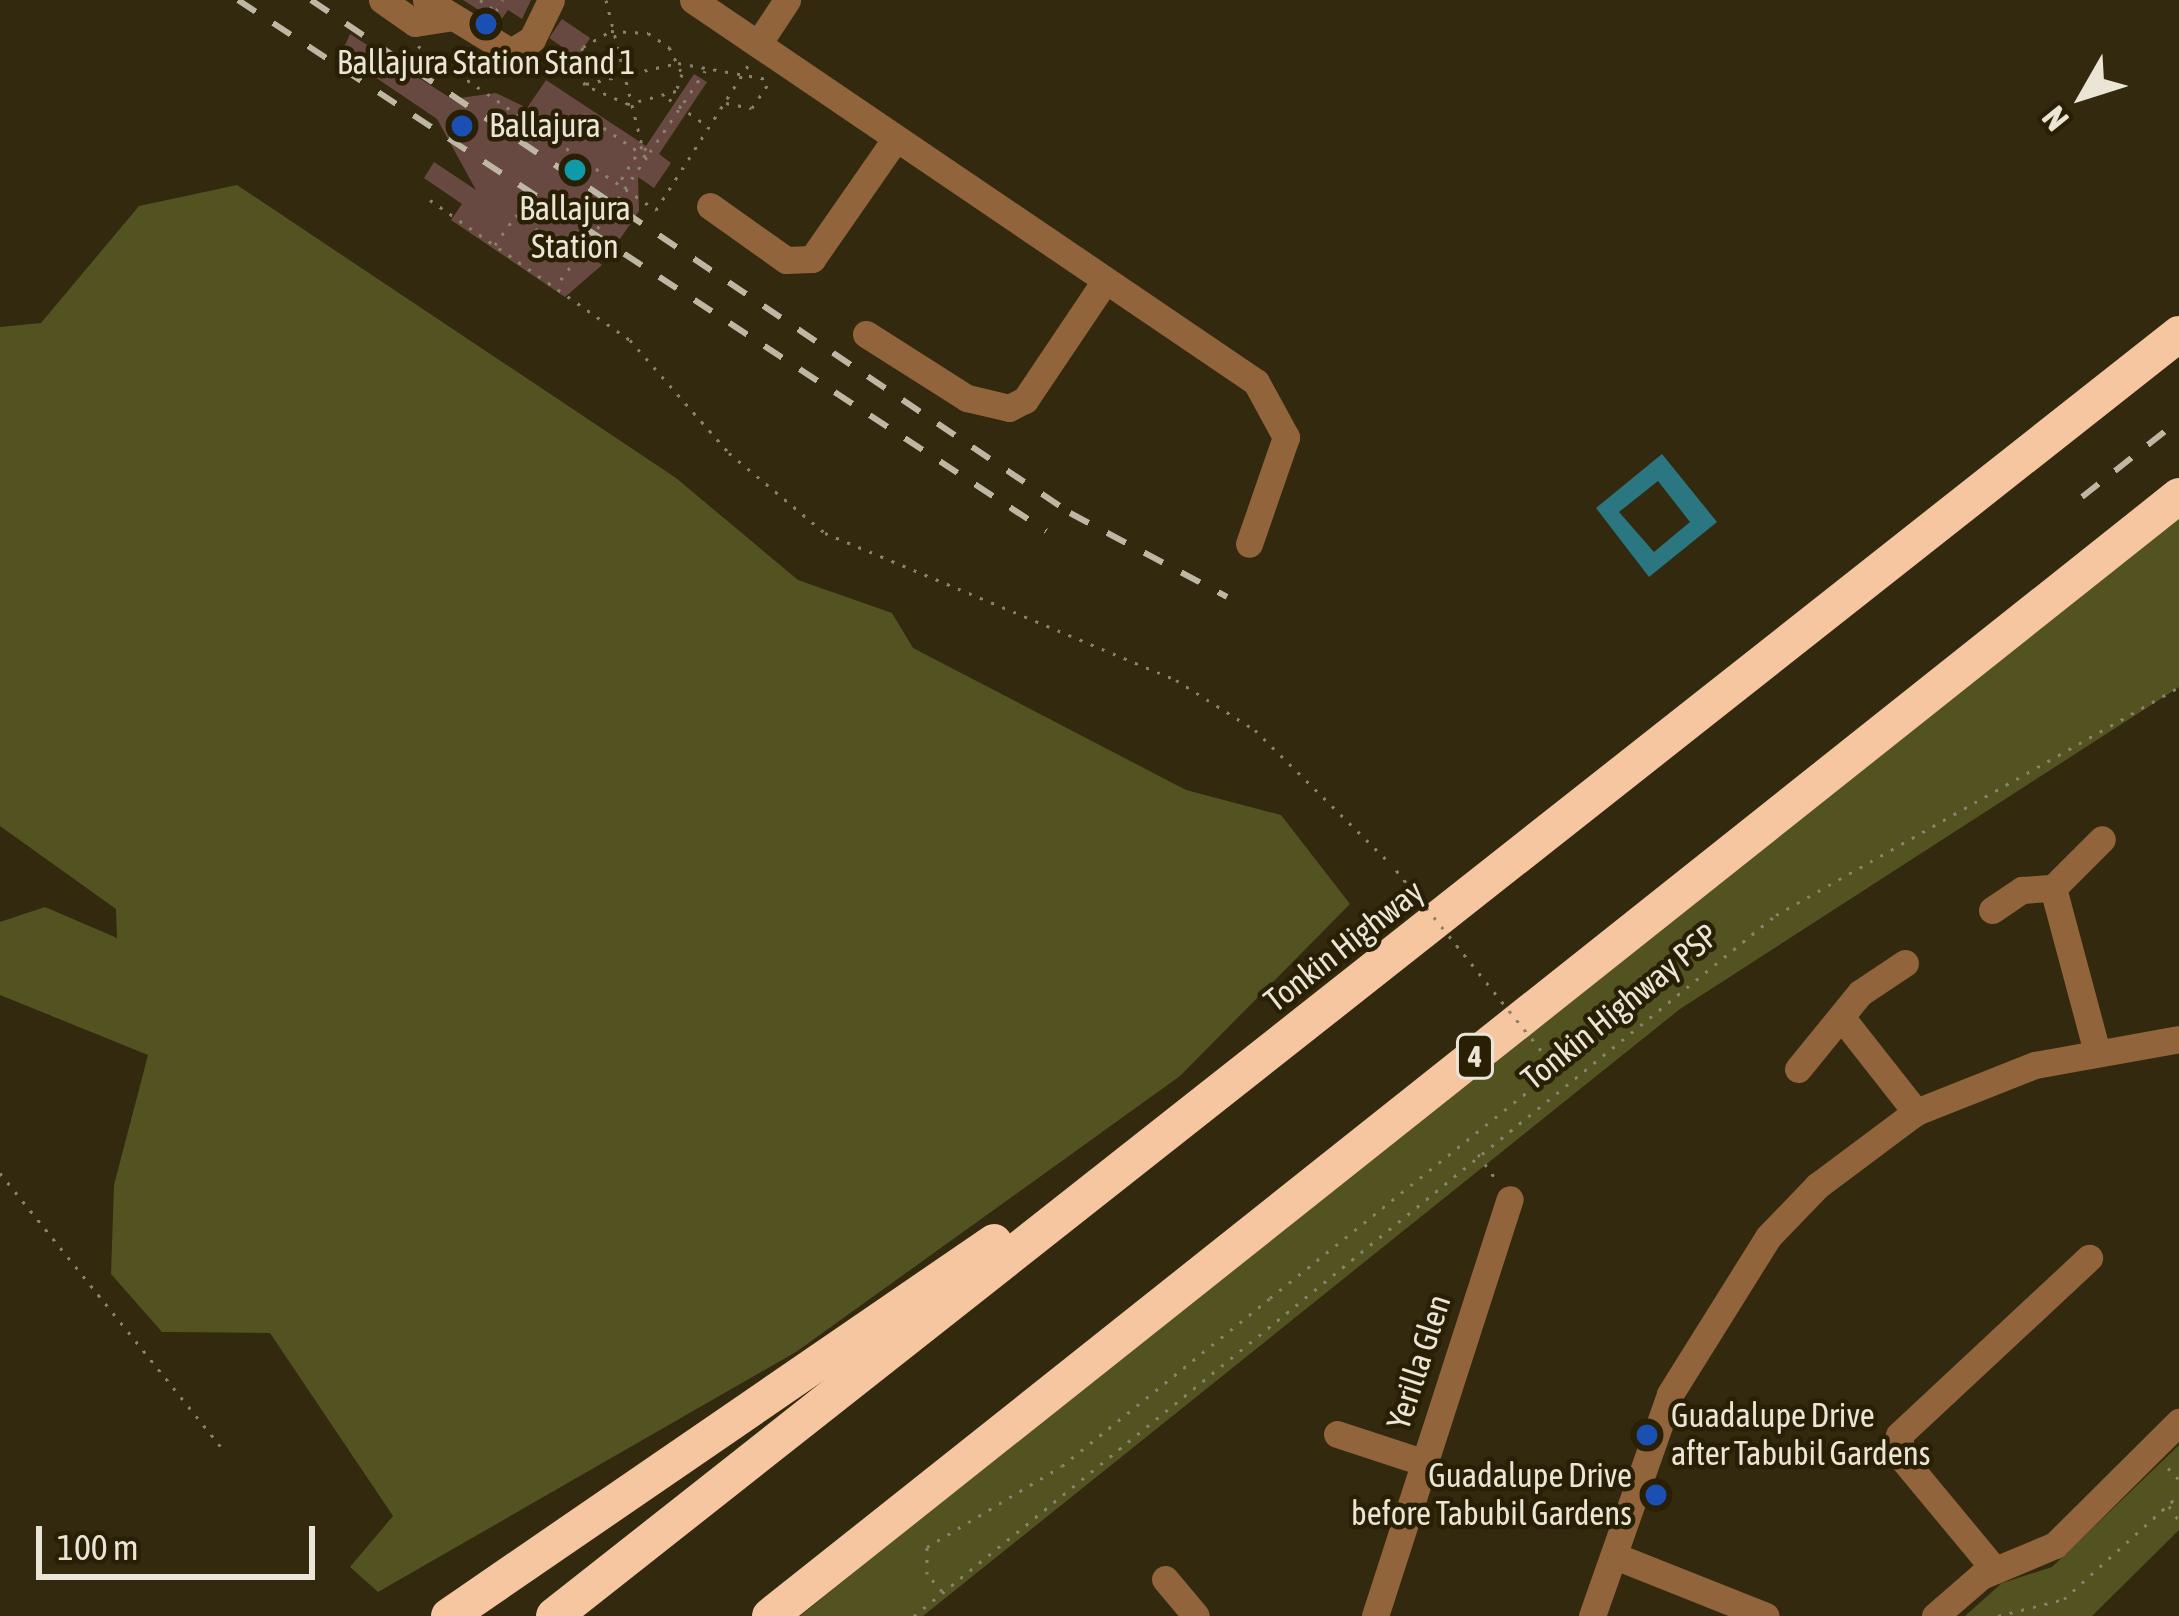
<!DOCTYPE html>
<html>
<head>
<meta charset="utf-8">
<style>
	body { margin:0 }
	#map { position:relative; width:2179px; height:1616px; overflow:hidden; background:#33290e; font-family:"Asap Condensed",sans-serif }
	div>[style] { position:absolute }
	.green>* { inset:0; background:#525320 }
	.water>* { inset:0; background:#2b7781 }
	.building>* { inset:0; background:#684942; transform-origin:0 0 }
	.path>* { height:3px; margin-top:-1.5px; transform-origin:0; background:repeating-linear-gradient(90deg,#8a826c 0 3px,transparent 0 12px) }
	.minor>* { height:27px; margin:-13.5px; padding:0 13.5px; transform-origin:13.5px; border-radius:13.5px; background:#92643b }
	.highway>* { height:36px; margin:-18px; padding:0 18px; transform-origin:18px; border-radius:18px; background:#f5c6a0 }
	.rail>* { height:6px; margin-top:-3px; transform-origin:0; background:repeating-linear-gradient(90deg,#beb7a4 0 21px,transparent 0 42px) }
	.path-bridge>* { height:3px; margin-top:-1.5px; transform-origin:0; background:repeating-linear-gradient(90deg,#8a826c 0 3px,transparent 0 12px) }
	.dots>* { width:33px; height:33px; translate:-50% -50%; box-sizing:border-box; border:6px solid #291f04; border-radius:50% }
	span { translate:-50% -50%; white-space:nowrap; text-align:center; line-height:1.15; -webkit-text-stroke:9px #291f04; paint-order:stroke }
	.shield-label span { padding:3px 9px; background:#291f04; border:3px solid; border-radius:9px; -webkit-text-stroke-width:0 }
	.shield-label { font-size:30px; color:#ebe5d5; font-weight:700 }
	.poi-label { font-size:33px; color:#ebe5d5 }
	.left { translate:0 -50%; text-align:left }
	.right { translate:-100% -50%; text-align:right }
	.street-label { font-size:33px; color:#ebe5d5 }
	.north { position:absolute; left:2023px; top:36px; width:120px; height:120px; -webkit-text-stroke:9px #291f04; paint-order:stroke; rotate:231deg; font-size:33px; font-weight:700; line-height:48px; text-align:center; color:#ebe5d5 }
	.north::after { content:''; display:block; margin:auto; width:42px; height:54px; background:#ebe5d5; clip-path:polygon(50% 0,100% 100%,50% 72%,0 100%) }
	.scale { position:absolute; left:36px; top:1526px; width:279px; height:54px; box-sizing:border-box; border:6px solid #ebe5d5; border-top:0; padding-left:15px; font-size:36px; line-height:42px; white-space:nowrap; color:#ebe5d5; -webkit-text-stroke:9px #291f04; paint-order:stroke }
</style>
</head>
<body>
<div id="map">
	<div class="green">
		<div style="clip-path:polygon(237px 185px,676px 478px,798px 580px,892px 613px,913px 648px,1186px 790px,1281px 815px,1350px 904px,1180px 1076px,796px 1352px,378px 1592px,350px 1567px,393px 1516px,270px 1333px,162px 1332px,111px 1274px,114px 1185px,148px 1055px,0 995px,0 922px,45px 907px,117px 938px,116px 909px,0 826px,0 327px,41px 323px,139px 206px)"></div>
		<div style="clip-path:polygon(2179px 503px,2179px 687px,1680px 1009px,923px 1616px,800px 1616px)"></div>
		<div style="clip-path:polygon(2179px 1445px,2179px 1530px,2092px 1616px,1965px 1616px,2002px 1583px,2052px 1567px)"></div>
	</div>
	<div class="water">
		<div style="clip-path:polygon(evenodd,1662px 454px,1717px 522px,1649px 577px,1596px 508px,1662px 454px,1658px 481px,1690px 522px,1654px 552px,1619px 512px,1658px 481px)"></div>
	</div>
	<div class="building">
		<div style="clip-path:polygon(463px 0,531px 0,522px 19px,508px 10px,499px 23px)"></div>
		<div style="left:562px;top:19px;width:34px;height:23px;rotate:34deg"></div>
		<div style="clip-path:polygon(350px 34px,452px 99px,496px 93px,527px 108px,546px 80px,646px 146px,694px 74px,707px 82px,659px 154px,671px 163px,654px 188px,638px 177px,639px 211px,620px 239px,588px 255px,602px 265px,565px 297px,451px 220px,462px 204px,424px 178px,434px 162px,476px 190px,437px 119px,341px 54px)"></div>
	</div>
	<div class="path">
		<div style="left:480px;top:0;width:19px;rotate:35deg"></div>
		<div style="left:496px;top:11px;width:13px;rotate:-58deg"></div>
		<div style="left:606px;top:0;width:150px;rotate:76.1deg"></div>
		<div style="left:642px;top:146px;width:44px;rotate:121.9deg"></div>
		<div style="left:611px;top:31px;width:37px;rotate:3deg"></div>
		<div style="left:648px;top:33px;width:25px;rotate:34deg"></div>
		<div style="left:669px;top:47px;width:30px;rotate:64deg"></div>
		<div style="left:682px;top:74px;width:18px;rotate:109deg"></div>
		<div style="left:676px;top:91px;width:50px;rotate:164.8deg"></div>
		<div style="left:628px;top:104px;width:47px;rotate:-156.2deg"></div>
		<div style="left:585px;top:85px;width:26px;rotate:-111deg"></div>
		<div style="left:576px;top:61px;width:16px;rotate:-63deg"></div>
		<div style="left:583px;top:47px;width:32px;rotate:-30deg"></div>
		<div style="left:418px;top:46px;width:289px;rotate:34.6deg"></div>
		<div style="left:656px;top:210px;width:173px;rotate:-57.5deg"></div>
		<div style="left:586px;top:84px;width:94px;rotate:-12.9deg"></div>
		<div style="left:678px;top:63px;width:90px;rotate:10.2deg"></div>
		<div style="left:669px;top:99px;width:45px;rotate:35.1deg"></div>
		<div style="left:726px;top:103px;width:26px;rotate:11deg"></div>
		<div style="left:752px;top:108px;width:34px;rotate:-56deg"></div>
		<div style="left:584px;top:114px;width:75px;rotate:34.7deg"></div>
		<div style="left:644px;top:148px;width:7px;rotate:34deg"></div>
		<div style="left:650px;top:152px;width:98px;rotate:-55.8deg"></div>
		<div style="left:430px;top:200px;width:244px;rotate:35deg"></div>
		<div style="left:630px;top:340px;width:150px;rotate:48.8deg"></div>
		<div style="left:729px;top:453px;width:125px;rotate:39.8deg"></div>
		<div style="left:825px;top:533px;width:381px;rotate:22.7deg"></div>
		<div style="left:1176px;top:680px;width:93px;rotate:32.3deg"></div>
		<div style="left:1255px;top:730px;width:192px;rotate:44.6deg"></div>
		<div style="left:495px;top:245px;width:37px;rotate:-55deg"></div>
		<div style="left:516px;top:215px;width:75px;rotate:35.2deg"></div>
		<div style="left:577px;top:258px;width:34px;rotate:127deg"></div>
		<div style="left:1556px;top:1069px;width:38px;rotate:-41deg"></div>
		<div style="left:1478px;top:1154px;width:33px;rotate:55deg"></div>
		<div style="left:0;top:1173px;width:351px;rotate:51.1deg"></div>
		<div style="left:2168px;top:1468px;width:16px;rotate:47deg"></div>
		<div style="left:2169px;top:1506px;width:18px;rotate:56deg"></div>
		<div style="left:942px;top:1591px;width:23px;rotate:-131deg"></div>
		<div style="left:927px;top:1574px;width:27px;rotate:-90deg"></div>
		<div style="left:927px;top:1547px;width:157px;rotate:-31deg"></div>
		<div style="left:1062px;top:1466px;width:267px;rotate:-38.9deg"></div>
		<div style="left:914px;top:1616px;width:1111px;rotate:-39.12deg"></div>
		<div style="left:1776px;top:915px;width:463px;rotate:-29.5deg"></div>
		<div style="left:1998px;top:1616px;width:68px;rotate:-14.4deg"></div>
		<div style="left:2064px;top:1599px;width:155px;rotate:-42.1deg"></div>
	</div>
	<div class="minor">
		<div style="left:382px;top:0;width:40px;rotate:34.9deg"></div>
		<div style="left:415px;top:23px;width:36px;rotate:-9deg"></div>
		<div style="left:426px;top:0;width:100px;rotate:31.5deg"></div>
		<div style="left:511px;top:52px;width:25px;rotate:-32deg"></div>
		<div style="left:532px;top:39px;width:43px;rotate:-64deg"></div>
		<div style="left:693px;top:0;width:680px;rotate:34.16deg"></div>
		<div style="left:1256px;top:382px;width:63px;rotate:61.4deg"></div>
		<div style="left:1286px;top:437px;width:113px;rotate:109.1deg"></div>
		<div style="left:758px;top:44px;width:53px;rotate:-56.6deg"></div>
		<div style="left:710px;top:206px;width:93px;rotate:35.4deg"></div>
		<div style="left:786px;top:260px;width:26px;rotate:-2deg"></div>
		<div style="left:812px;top:259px;width:147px;rotate:-55.2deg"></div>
		<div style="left:866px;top:334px;width:120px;rotate:32.4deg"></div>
		<div style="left:967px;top:398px;width:43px;rotate:13.4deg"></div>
		<div style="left:1009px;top:408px;width:18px;rotate:-27deg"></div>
		<div style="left:1025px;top:400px;width:143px;rotate:-56.1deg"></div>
		<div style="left:2053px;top:888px;width:167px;rotate:75deg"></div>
		<div style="left:1992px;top:910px;width:36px;rotate:-34deg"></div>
		<div style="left:2022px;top:890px;width:31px;rotate:-4deg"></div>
		<div style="left:2053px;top:888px;width:69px;rotate:-45deg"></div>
		<div style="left:1842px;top:1018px;width:120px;rotate:51.8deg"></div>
		<div style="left:1798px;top:1069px;width:98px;rotate:-50.8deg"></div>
		<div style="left:1860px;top:993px;width:54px;rotate:-33.7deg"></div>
		<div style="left:1337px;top:1434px;width:93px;rotate:18.2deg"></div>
		<div style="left:1615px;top:1556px;width:162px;rotate:21.7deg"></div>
		<div style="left:1995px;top:1570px;width:146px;rotate:-129.7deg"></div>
		<div style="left:1902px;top:1458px;width:23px;rotate:-97deg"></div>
		<div style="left:1899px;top:1435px;width:260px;rotate:-43deg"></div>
		<div style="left:1165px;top:1579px;width:48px;rotate:50deg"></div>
		<div style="left:1375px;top:1616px;width:438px;rotate:-72.1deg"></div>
		<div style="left:1592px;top:1616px;width:235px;rotate:-70.6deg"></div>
		<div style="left:1670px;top:1394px;width:185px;rotate:-58deg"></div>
		<div style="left:1768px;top:1237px;width:71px;rotate:-46.1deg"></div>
		<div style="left:1817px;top:1186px;width:124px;rotate:-36.8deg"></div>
		<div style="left:1916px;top:1112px;width:128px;rotate:-21.6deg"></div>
		<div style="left:2035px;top:1065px;width:146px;rotate:-10.2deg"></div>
		<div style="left:1935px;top:1616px;width:61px;rotate:-41deg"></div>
		<div style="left:1981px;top:1576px;width:80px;rotate:-22.7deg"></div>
		<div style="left:2055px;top:1545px;width:175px;rotate:-44.8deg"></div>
	</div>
	<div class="highway">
		<div style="left:449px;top:1616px;width:661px;rotate:-34.46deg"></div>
		<div style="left:554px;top:1616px;width:2070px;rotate:-38.27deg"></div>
		<div style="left:770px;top:1616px;width:1800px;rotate:-38.48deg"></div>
	</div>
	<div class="rail">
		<div style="left:238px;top:0;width:967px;rotate:33.31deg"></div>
		<div style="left:311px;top:0;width:916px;rotate:34.05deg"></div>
		<div style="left:1070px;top:513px;width:178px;rotate:28.1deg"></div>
		<div style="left:2082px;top:497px;width:124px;rotate:-38.4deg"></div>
	</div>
	<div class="path-bridge">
		<div style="left:577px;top:258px;width:129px;rotate:-55.4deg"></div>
		<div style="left:1270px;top:1298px;width:366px;rotate:-38.7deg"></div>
		<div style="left:1556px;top:1069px;width:262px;rotate:-128.8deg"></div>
	</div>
	<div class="dots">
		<div style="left:486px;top:24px;background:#1a4fb4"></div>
		<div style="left:462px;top:126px;background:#1a4fb4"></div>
		<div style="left:575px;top:170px;background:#0f9aa8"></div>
		<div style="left:1647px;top:1435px;background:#1a4fb4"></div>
		<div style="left:1656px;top:1495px;background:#1a4fb4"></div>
	</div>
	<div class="shield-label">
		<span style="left:1475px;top:1056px">4</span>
	</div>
	<div class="poi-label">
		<span style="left:486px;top:63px">Ballajura Station Stand 1</span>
		<span class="left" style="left:489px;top:126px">Ballajura</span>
		<span style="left:575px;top:228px">Ballajura<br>Station</span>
		<span class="left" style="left:1671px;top:1435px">Guadalupe Drive<br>after Tabubil Gardens</span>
		<span class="right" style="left:1632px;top:1495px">Guadalupe Drive<br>before Tabubil Gardens</span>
	</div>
	<div class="street-label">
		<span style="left:1344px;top:946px;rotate:-38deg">Tonkin Highway</span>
		<span style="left:1620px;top:1007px;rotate:-39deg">Tonkin Highway PSP</span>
		<span style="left:1419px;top:1362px;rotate:-72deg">Yerilla Glen</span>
	</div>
	<div class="north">N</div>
	<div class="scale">100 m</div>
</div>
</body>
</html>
